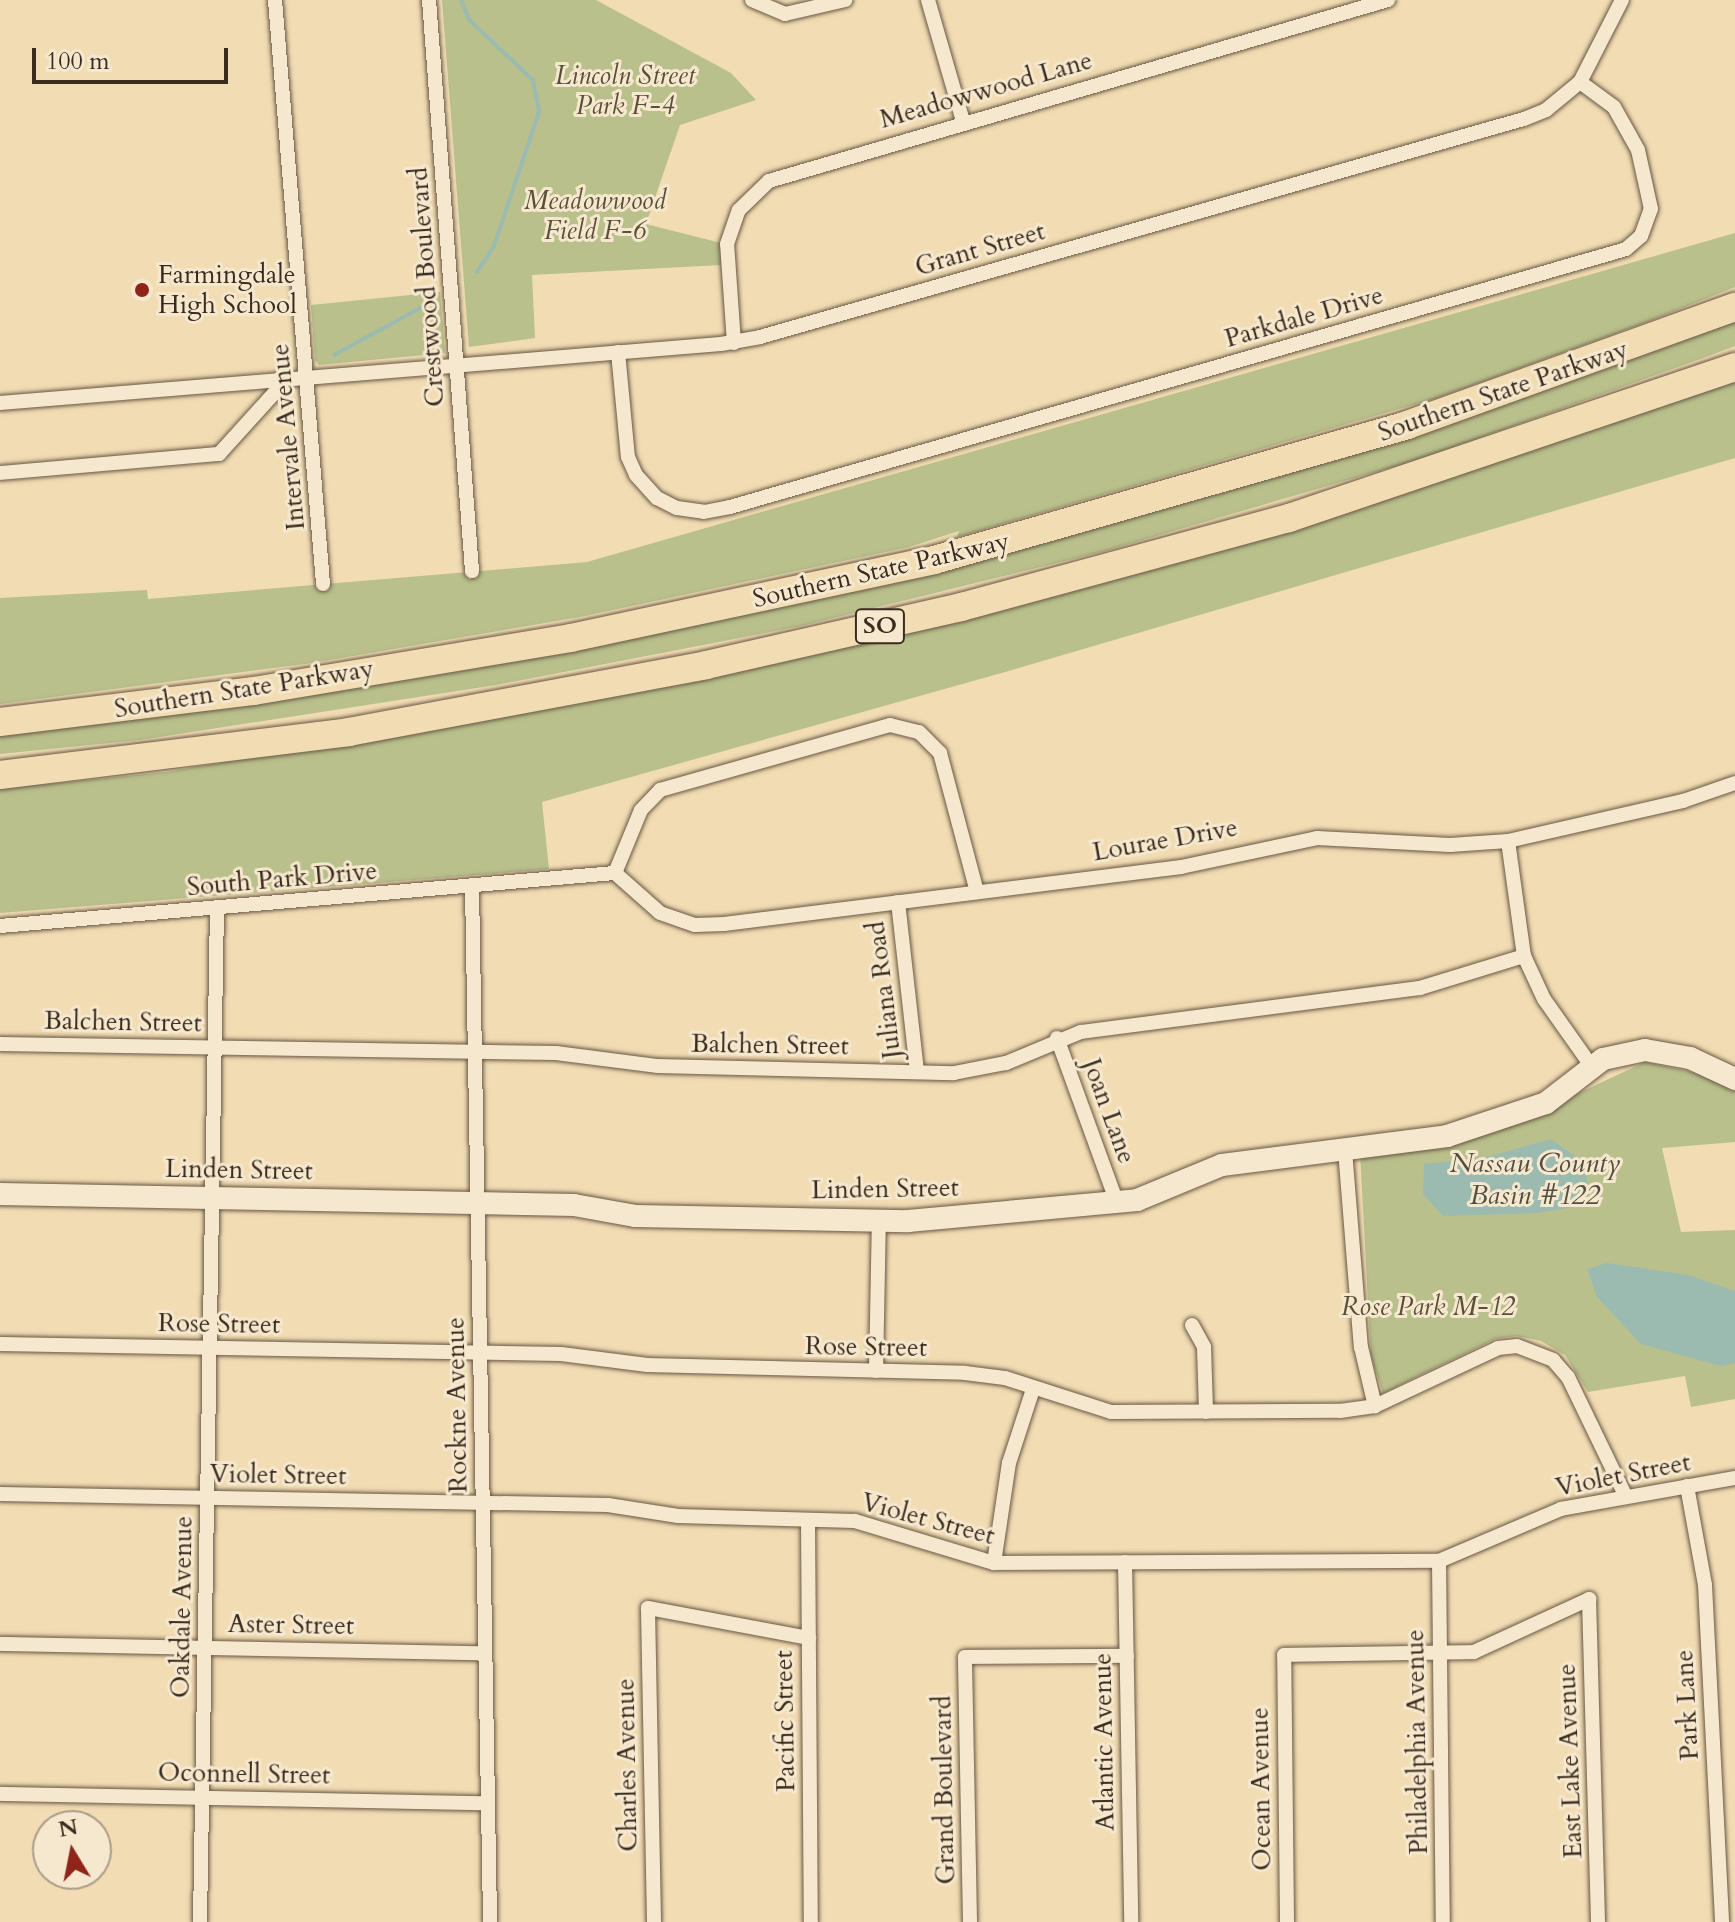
<!DOCTYPE html>
<html>
<head>
<meta charset="utf-8">
<style>
	body { margin:0 }
	#map { position:relative; width:1735px; height:1922px; overflow:hidden; background:#f1dcb3; font-family:Cardo,serif }
	div>[style] { position:absolute }
	.green>* { inset:0; background:#b9c08c }
	.water>* { inset:0; background:#9bbbb0 }
	.stream>* { height:4px; margin:-2px; padding:0 2px; transform-origin:2px; border-radius:2px; background:#9bbbb0 }
	.roads { filter:drop-shadow(0 0 2px #685743) drop-shadow(0 0 2px #685743) }
	.street>* { height:14px; margin:-7px; padding:0 7px; transform-origin:7px; border-radius:7px; background:#f6e8ce }
	.secondary>* { height:22px; margin:-11px; padding:0 11px; transform-origin:11px; border-radius:11px; background:#f6e8ce }
	.highway>* { height:28px; margin:-14px; padding:0 14px; transform-origin:14px; border-radius:14px; background:#f1dcb3 }
	.dots>* { width:22px; height:22px; translate:-50% -50%; box-sizing:border-box; border:4px solid #f6e8ce; border-radius:50% }
	span { translate:-50% -50%; white-space:nowrap; text-align:center; line-height:1.15; -webkit-text-stroke:6px #f6e8ce; paint-order:stroke }
	.shield-label span { padding:2px 6px; background:#f6e8ce; border:2px solid; border-radius:6px; -webkit-text-stroke-width:0 }
	.shield-label { font-size:24px; color:#3b2b1e; font-weight:700 }
	.park-label { font-size:26px; color:#5a503a; font-style:italic }
	.street-label { font-size:26px; color:#3b2b1e }
	.poi-label { font-size:26px; color:#3b2b1e }
	.left { translate:0 -50%; text-align:left }
	.water-label { font-size:28px; color:#534f42; font-style:italic }
	.north { position:absolute; left:32px; top:1810px; width:80px; height:80px; box-sizing:border-box; background:#f6e8ce; border:2px solid #ab9c88; border-radius:50%; rotate:350deg; font-size:22px; font-weight:700; line-height:32px; text-align:center; color:#3b2b1e }
	.north::after { content:''; display:block; margin:auto; width:28px; height:36px; background:#8f2418; clip-path:polygon(50% 0,100% 100%,50% 72%,0 100%) }
	.scale { position:absolute; left:32px; top:48px; width:196px; height:36px; box-sizing:border-box; border:4px solid #3b2b1e; border-top:0; padding-left:10px; font-size:24px; line-height:28px; white-space:nowrap; color:#3b2b1e; -webkit-text-stroke:6px #f6e8ce; paint-order:stroke }
</style>
</head>
<body>
<div id="map">
	<div class="green">
		<div style="clip-path:polygon(442px 0,596px 0,731px 73px,756px 100px,680px 125px,646px 224px,721px 243px,721px 265px,532px 275px,535px 338px,469px 347px)"></div>
		<div style="clip-path:polygon(1735px 233px,1735px 287px,1647px 322px,1437px 398px,957px 537px,959px 531px,909px 547px,580px 617px,312px 663px,0 704px,0 598px,147px 590px,148px 599px,587px 562px)"></div>
		<div style="clip-path:polygon(440px 292px,445px 353px,319px 365px,315px 360px,311px 305px)"></div>
		<div style="clip-path:polygon(1735px 316px,1735px 346px,1706px 357px,1420px 459px,1105px 551px,801px 626px,496px 685px,140px 740px,0 754px,0 729px,615px 639px,1389px 439px,1608px 368px)"></div>
		<div style="clip-path:polygon(1735px 380px,1735px 458px,998px 674px,542px 802px,549px 869px,0 913px,0 789px,166px 772px,543px 709px,1292px 531px)"></div>
		<div style="clip-path:polygon(1645px 1062px,1696px 1073px,1735px 1091px,1735px 1142px,1662px 1148px,1681px 1232px,1735px 1230px,1735px 1399px,1691px 1407px,1685px 1376px,1588px 1392px,1565px 1355px,1541px 1341px,1516px 1336px,1495px 1339px,1383px 1393px,1371px 1356px,1360px 1153px,1496px 1132px)"></div>
	</div>
	<div class="water">
		<div style="clip-path:polygon(1551px 1139px,1583px 1162px,1588px 1184px,1580px 1206px,1538px 1213px,1443px 1216px,1423px 1194px,1424px 1164px,1483px 1158px)"></div>
		<div style="clip-path:polygon(1607px 1263px,1688px 1275px,1735px 1291px,1735px 1363px,1721px 1366px,1641px 1344px,1597px 1297px,1587px 1269px)"></div>
	</div>
	<div class="stream">
		<div style="left:461px;top:0;width:22px;rotate:68deg"></div>
		<div style="left:469px;top:20px;width:88px;rotate:43.2deg"></div>
		<div style="left:533px;top:80px;width:33px;rotate:79deg"></div>
		<div style="left:539px;top:112px;width:141px;rotate:108.6deg"></div>
		<div style="left:494px;top:246px;width:31px;rotate:123deg"></div>
		<div style="left:334px;top:355px;width:113px;rotate:-28.6deg"></div>
	</div>
	<div class="roads">
		<div class="street">
			<div style="left:275px;top:0;width:586px;rotate:85.3deg"></div>
			<div style="left:429px;top:0;width:573px;rotate:85.69deg"></div>
			<div style="left:752px;top:0;width:36px;rotate:23deg"></div>
			<div style="left:785px;top:14px;width:62px;rotate:-13.1deg"></div>
			<div style="left:928px;top:0;width:126px;rotate:73.9deg"></div>
			<div style="left:734px;top:343px;width:99px;rotate:-94deg"></div>
			<div style="left:727px;top:244px;width:36px;rotate:-71deg"></div>
			<div style="left:739px;top:210px;width:42px;rotate:-44deg"></div>
			<div style="left:769px;top:181px;width:645px;rotate:-16.3deg"></div>
			<div style="left:618px;top:352px;width:105px;rotate:84.6deg"></div>
			<div style="left:628px;top:457px;width:20px;rotate:66deg"></div>
			<div style="left:636px;top:475px;width:31px;rotate:48deg"></div>
			<div style="left:657px;top:498px;width:22px;rotate:27deg"></div>
			<div style="left:677px;top:508px;width:27px;rotate:8deg"></div>
			<div style="left:704px;top:512px;width:26px;rotate:-11deg"></div>
			<div style="left:730px;top:507px;width:932px;rotate:-16.06deg"></div>
			<div style="left:1626px;top:249px;width:20px;rotate:-41deg"></div>
			<div style="left:1641px;top:236px;width:29px;rotate:-70deg"></div>
			<div style="left:1651px;top:209px;width:60px;rotate:-102.4deg"></div>
			<div style="left:1638px;top:150px;width:49px;rotate:-119.2deg"></div>
			<div style="left:1614px;top:107px;width:42px;rotate:-143.7deg"></div>
			<div style="left:0;top:403px;width:723px;rotate:-4.68deg"></div>
			<div style="left:721px;top:344px;width:40px;rotate:-10deg"></div>
			<div style="left:760px;top:337px;width:794px;rotate:-15.93deg"></div>
			<div style="left:1524px;top:119px;width:24px;rotate:-22deg"></div>
			<div style="left:1546px;top:110px;width:44px;rotate:-39.5deg"></div>
			<div style="left:1580px;top:82px;width:92px;rotate:-62.9deg"></div>
			<div style="left:0;top:473px;width:220px;rotate:-5deg"></div>
			<div style="left:219px;top:454px;width:88px;rotate:-47.8deg"></div>
			<div style="left:278px;top:389px;width:10px;rotate:-84deg"></div>
			<div style="left:1508px;top:841px;width:116px;rotate:82.1deg"></div>
			<div style="left:1524px;top:956px;width:47px;rotate:65.1deg"></div>
			<div style="left:1544px;top:999px;width:83px;rotate:54.8deg"></div>
			<div style="left:615px;top:873px;width:60px;rotate:41.6deg"></div>
			<div style="left:660px;top:913px;width:37px;rotate:19deg"></div>
			<div style="left:695px;top:925px;width:29px;rotate:-2deg"></div>
			<div style="left:724px;top:924px;width:461px;rotate:-7.1deg"></div>
			<div style="left:1181px;top:867px;width:139px;rotate:-12deg"></div>
			<div style="left:1317px;top:838px;width:133px;rotate:3deg"></div>
			<div style="left:1450px;top:845px;width:58px;rotate:-3.9deg"></div>
			<div style="left:1508px;top:841px;width:180px;rotate:-12.9deg"></div>
			<div style="left:1683px;top:801px;width:55px;rotate:-19.1deg"></div>
			<div style="left:472px;top:887px;width:1035px;rotate:89deg"></div>
			<div style="left:898px;top:902px;width:171px;rotate:83.6deg"></div>
			<div style="left:0;top:926px;width:617px;rotate:-4.93deg"></div>
			<div style="left:615px;top:873px;width:68px;rotate:-67.6deg"></div>
			<div style="left:641px;top:810px;width:28px;rotate:-46deg"></div>
			<div style="left:660px;top:790px;width:239px;rotate:-15.8deg"></div>
			<div style="left:890px;top:725px;width:30px;rotate:14deg"></div>
			<div style="left:919px;top:732px;width:30px;rotate:45deg"></div>
			<div style="left:940px;top:753px;width:144px;rotate:75.1deg"></div>
			<div style="left:1057px;top:1038px;width:172px;rotate:70deg"></div>
			<div style="left:0;top:1044px;width:556px;rotate:0.93deg"></div>
			<div style="left:556px;top:1053px;width:103px;rotate:7.3deg"></div>
			<div style="left:658px;top:1066px;width:296px;rotate:1.4deg"></div>
			<div style="left:954px;top:1073px;width:53px;rotate:-10.9deg"></div>
			<div style="left:1006px;top:1063px;width:81px;rotate:-22.5deg"></div>
			<div style="left:1081px;top:1032px;width:342px;rotate:-7.4deg"></div>
			<div style="left:1420px;top:988px;width:109px;rotate:-17.1deg"></div>
			<div style="left:1345px;top:1150px;width:198px;rotate:85.4deg"></div>
			<div style="left:1361px;top:1347px;width:61px;rotate:76.7deg"></div>
			<div style="left:1192px;top:1325px;width:25px;rotate:61deg"></div>
			<div style="left:1204px;top:1347px;width:65px;rotate:88.2deg"></div>
			<div style="left:0;top:1344px;width:561px;rotate:1.02deg"></div>
			<div style="left:561px;top:1354px;width:87px;rotate:7.3deg"></div>
			<div style="left:647px;top:1365px;width:318px;rotate:1.4deg"></div>
			<div style="left:965px;top:1373px;width:40px;rotate:7.1deg"></div>
			<div style="left:1005px;top:1378px;width:111px;rotate:17.8deg"></div>
			<div style="left:1111px;top:1412px;width:229px;rotate:-0.3deg"></div>
			<div style="left:1340px;top:1411px;width:35px;rotate:-8deg"></div>
			<div style="left:1375px;top:1406px;width:136px;rotate:-25.2deg"></div>
			<div style="left:1498px;top:1348px;width:19px;rotate:-6deg"></div>
			<div style="left:1517px;top:1346px;width:39px;rotate:21deg"></div>
			<div style="left:1553px;top:1360px;width:23px;rotate:49deg"></div>
			<div style="left:1568px;top:1377px;width:133px;rotate:64.2deg"></div>
			<div style="left:876px;top:1371px;width:150px;rotate:-88.9deg"></div>
			<div style="left:1687px;top:1486px;width:101px;rotate:79.7deg"></div>
			<div style="left:1705px;top:1585px;width:337px;rotate:87.1deg"></div>
			<div style="left:0;top:1494px;width:608px;rotate:1.04deg"></div>
			<div style="left:608px;top:1505px;width:71px;rotate:8.9deg"></div>
			<div style="left:678px;top:1516px;width:177px;rotate:1.6deg"></div>
			<div style="left:855px;top:1521px;width:145px;rotate:16.8deg"></div>
			<div style="left:994px;top:1563px;width:445px;rotate:-0.3deg"></div>
			<div style="left:1439px;top:1561px;width:133px;rotate:-23.1deg"></div>
			<div style="left:1561px;top:1509px;width:177px;rotate:-10.1deg"></div>
			<div style="left:808px;top:1520px;width:402px;rotate:89.6deg"></div>
			<div style="left:1439px;top:1561px;width:361px;rotate:89.4deg"></div>
			<div style="left:1125px;top:1562px;width:360px;rotate:89deg"></div>
			<div style="left:994px;top:1563px;width:101px;rotate:-81.5deg"></div>
			<div style="left:1009px;top:1463px;width:78px;rotate:-72deg"></div>
			<div style="left:0;top:1644px;width:485px;rotate:1.1deg"></div>
			<div style="left:0;top:1794px;width:488px;rotate:1.1deg"></div>
			<div style="left:200px;top:1922px;width:1014px;rotate:-89.04deg"></div>
			<div style="left:654px;top:1922px;width:314px;rotate:-91.1deg"></div>
			<div style="left:648px;top:1608px;width:164px;rotate:10.6deg"></div>
			<div style="left:970px;top:1922px;width:265px;rotate:-91.1deg"></div>
			<div style="left:965px;top:1657px;width:162px;rotate:-0.4deg"></div>
			<div style="left:1287px;top:1922px;width:267px;rotate:-90.6deg"></div>
			<div style="left:1284px;top:1655px;width:190px;rotate:-0.9deg"></div>
			<div style="left:1474px;top:1652px;width:127px;rotate:-24.7deg"></div>
			<div style="left:1589px;top:1599px;width:323px;rotate:88.4deg"></div>
		</div>
		<div class="secondary">
			<div style="left:0;top:1194px;width:574px;rotate:1.1deg"></div>
			<div style="left:574px;top:1205px;width:63px;rotate:10.1deg"></div>
			<div style="left:636px;top:1216px;width:272px;rotate:1.1deg"></div>
			<div style="left:908px;top:1221px;width:230px;rotate:-5.2deg"></div>
			<div style="left:1137px;top:1200px;width:92px;rotate:-22.4deg"></div>
			<div style="left:1222px;top:1165px;width:227px;rotate:-7.3deg"></div>
			<div style="left:1447px;top:1136px;width:104px;rotate:-18.4deg"></div>
			<div style="left:1546px;top:1103px;width:72px;rotate:-37.7deg"></div>
			<div style="left:1603px;top:1059px;width:43px;rotate:-12.1deg"></div>
			<div style="left:1645px;top:1050px;width:46px;rotate:10.1deg"></div>
			<div style="left:1690px;top:1058px;width:50px;rotate:25deg"></div>
		</div>
		<div class="highway">
			<div style="left:0;top:722px;width:256px;rotate:-7deg"></div>
			<div style="left:254px;top:691px;width:321px;rotate:-9.5deg"></div>
			<div style="left:571px;top:638px;width:371px;rotate:-12.1deg"></div>
			<div style="left:934px;top:560px;width:492px;rotate:-15.9deg"></div>
			<div style="left:1407px;top:425px;width:349px;rotate:-19.8deg"></div>
			<div style="left:0;top:775px;width:352px;rotate:-7deg"></div>
			<div style="left:349px;top:732px;width:363px;rotate:-10.6deg"></div>
			<div style="left:706px;top:665px;width:262px;rotate:-12.8deg"></div>
			<div style="left:961px;top:607px;width:340px;rotate:-15.2deg"></div>
			<div style="left:1289px;top:518px;width:471px;rotate:-18.7deg"></div>
		</div>
	</div>
	<div class="dots">
		<div style="left:142px;top:290px;background:#8f2418"></div>
	</div>
	<div class="shield-label">
		<span style="left:880px;top:626px">SO</span>
	</div>
	<div class="park-label">
		<span style="left:625px;top:91px">Lincoln Street<br>Park F-4</span>
		<span style="left:595px;top:216px">Meadowwood<br>Field F-6</span>
		<span style="left:1428px;top:1307px">Rose Park M-12</span>
	</div>
	<div class="street-label">
		<span style="left:986px;top:90px;rotate:-16deg">Meadowwood Lane</span>
		<span style="left:980px;top:249px;rotate:-16deg">Grant Street</span>
		<span style="left:427px;top:287px;rotate:-94deg">Crestwood Boulevard</span>
		<span style="left:1304px;top:317px;rotate:-16deg">Parkdale Drive</span>
		<span style="left:1503px;top:391px;rotate:-19deg">Southern State Parkway</span>
		<span style="left:288px;top:437px;rotate:-95deg">Intervale Avenue</span>
		<span style="left:881px;top:570px;rotate:-13deg">Southern State Parkway</span>
		<span style="left:244px;top:689px;rotate:-9deg">Southern State Parkway</span>
		<span style="left:1165px;top:840px;rotate:-10deg">Lourae Drive</span>
		<span style="left:282px;top:879px;rotate:-5deg">South Park Drive</span>
		<span style="left:884px;top:990px;rotate:-97deg">Juliana Road</span>
		<span style="left:123px;top:1022px;rotate:1deg">Balchen Street</span>
		<span style="left:770px;top:1045px;rotate:1deg">Balchen Street</span>
		<span style="left:1109px;top:1111px;rotate:70deg">Joan Lane</span>
		<span style="left:239px;top:1170px;rotate:1deg">Linden Street</span>
		<span style="left:885px;top:1189px;rotate:-1deg">Linden Street</span>
		<span style="left:219px;top:1324px;rotate:1deg">Rose Street</span>
		<span style="left:866px;top:1347px;rotate:1deg">Rose Street</span>
		<span style="left:457px;top:1405px;rotate:-91deg">Rockne Avenue</span>
		<span style="left:278px;top:1475px;rotate:1deg">Violet Street</span>
		<span style="left:1623px;top:1475px;rotate:-11deg">Violet Street</span>
		<span style="left:928px;top:1519px;rotate:15deg">Violet Street</span>
		<span style="left:182px;top:1607px;rotate:-89deg">Oakdale Avenue</span>
		<span style="left:291px;top:1625px;rotate:1deg">Aster Street</span>
		<span style="left:1687px;top:1705px;rotate:-93deg">Park Lane</span>
		<span style="left:785px;top:1721px;rotate:-91deg">Pacific Street</span>
		<span style="left:1104px;top:1742px;rotate:-91deg">Atlantic Avenue</span>
		<span style="left:1417px;top:1742px;rotate:-91deg">Philadelphia Avenue</span>
		<span style="left:1570px;top:1761px;rotate:-92deg">East Lake Avenue</span>
		<span style="left:627px;top:1765px;rotate:-91deg">Charles Avenue</span>
		<span style="left:244px;top:1774px;rotate:1deg">Oconnell Street</span>
		<span style="left:1261px;top:1789px;rotate:-91deg">Ocean Avenue</span>
		<span style="left:944px;top:1790px;rotate:-91deg">Grand Boulevard</span>
	</div>
	<div class="poi-label">
		<span class="left" style="left:158px;top:290px">Farmingdale<br>High School</span>
	</div>
	<div class="water-label">
		<span style="left:1535px;top:1179px">Nassau County<br>Basin #122</span>
	</div>
	<div class="north">N</div>
	<div class="scale">100 m</div>
</div>
</body>
</html>
